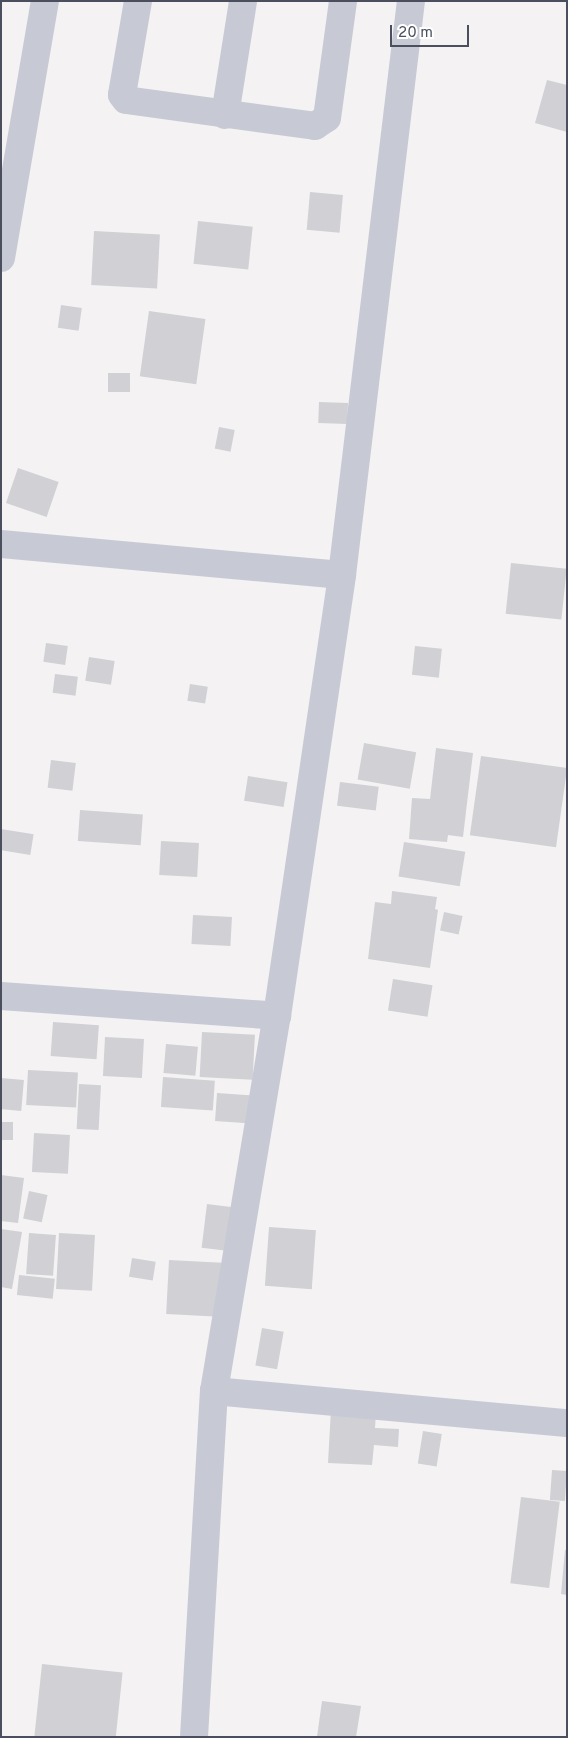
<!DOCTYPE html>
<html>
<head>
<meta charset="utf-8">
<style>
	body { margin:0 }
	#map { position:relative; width:568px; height:1738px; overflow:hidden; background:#f4f2f2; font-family:Overpass,sans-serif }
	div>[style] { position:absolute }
	.building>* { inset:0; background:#d0d0d5; transform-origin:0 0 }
	.minor>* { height:28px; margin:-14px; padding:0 14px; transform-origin:14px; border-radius:14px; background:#c7cad5 }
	span { translate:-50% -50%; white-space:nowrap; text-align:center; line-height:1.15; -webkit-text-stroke:4.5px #fff; paint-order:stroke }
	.frame { position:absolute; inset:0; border:2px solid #4b4f5d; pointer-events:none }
	.scale { position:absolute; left:390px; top:25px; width:79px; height:22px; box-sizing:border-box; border:2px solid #4b4f5d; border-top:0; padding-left:6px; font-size:15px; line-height:18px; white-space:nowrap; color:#4b4f5d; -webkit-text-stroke:4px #fff; paint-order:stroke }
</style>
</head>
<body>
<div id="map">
	<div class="building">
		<div style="clip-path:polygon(547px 80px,567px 85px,567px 132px,535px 123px)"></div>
		<div style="left:310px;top:192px;width:33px;height:38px;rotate:5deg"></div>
		<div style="left:198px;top:221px;width:55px;height:43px;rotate:6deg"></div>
		<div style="left:94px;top:231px;width:66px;height:54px;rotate:3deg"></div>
		<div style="left:61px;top:305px;width:21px;height:23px;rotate:8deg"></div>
		<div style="left:149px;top:311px;width:57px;height:66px;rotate:8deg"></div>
		<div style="left:108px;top:373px;width:22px;height:19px"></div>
		<div style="left:319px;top:402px;width:29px;height:21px;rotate:2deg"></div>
		<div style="left:219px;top:427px;width:16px;height:22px;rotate:11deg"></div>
		<div style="left:18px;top:468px;width:43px;height:37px;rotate:19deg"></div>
		<div style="left:511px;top:563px;width:56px;height:51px;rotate:6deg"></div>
		<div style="left:46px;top:643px;width:22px;height:19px;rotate:8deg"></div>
		<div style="left:415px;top:646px;width:27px;height:29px;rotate:6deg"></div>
		<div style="left:89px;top:657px;width:26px;height:24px;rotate:9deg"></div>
		<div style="left:55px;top:674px;width:23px;height:19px;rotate:7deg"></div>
		<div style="left:190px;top:684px;width:18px;height:17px;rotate:9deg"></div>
		<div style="left:364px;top:743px;width:53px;height:37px;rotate:10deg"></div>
		<div style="clip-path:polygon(436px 748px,473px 753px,463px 837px,448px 835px,447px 842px,409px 839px,412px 798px,430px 799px)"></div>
		<div style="left:481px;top:756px;width:87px;height:80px;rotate:8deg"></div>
		<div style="left:51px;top:760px;width:25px;height:28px;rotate:7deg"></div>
		<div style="left:248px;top:776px;width:40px;height:25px;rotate:9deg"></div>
		<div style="left:340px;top:782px;width:39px;height:24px;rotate:7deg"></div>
		<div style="left:80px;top:810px;width:63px;height:31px;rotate:4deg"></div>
		<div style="left:1px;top:829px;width:33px;height:21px;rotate:9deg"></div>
		<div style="left:161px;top:841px;width:38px;height:34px;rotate:3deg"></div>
		<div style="left:404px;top:842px;width:62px;height:35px;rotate:9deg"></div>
		<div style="clip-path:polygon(392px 891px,437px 897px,435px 909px,438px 910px,430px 968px,368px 959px,375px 902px,391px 904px)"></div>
		<div style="left:444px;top:912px;width:19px;height:19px;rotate:12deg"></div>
		<div style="left:193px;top:915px;width:39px;height:29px;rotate:3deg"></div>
		<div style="left:393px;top:979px;width:40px;height:32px;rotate:9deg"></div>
		<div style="left:53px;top:1022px;width:46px;height:34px;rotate:4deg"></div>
		<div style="left:202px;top:1032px;width:53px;height:45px;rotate:3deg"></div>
		<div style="left:105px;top:1037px;width:39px;height:39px;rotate:3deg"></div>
		<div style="left:166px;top:1044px;width:32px;height:29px;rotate:5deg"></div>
		<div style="left:28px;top:1070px;width:50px;height:35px;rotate:3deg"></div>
		<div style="left:163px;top:1077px;width:52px;height:30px;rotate:4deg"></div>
		<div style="left:1px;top:1078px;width:23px;height:31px;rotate:5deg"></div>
		<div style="left:79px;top:1084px;width:22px;height:45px;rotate:3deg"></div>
		<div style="left:217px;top:1093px;width:40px;height:28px;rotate:4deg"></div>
		<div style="left:1px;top:1122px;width:12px;height:18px"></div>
		<div style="left:34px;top:1133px;width:36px;height:39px;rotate:3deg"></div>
		<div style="clip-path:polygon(1px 1175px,24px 1178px,18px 1223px,1px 1221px)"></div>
		<div style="left:29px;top:1191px;width:19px;height:28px;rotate:12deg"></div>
		<div style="left:207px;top:1204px;width:32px;height:44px;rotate:7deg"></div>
		<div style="left:269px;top:1227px;width:47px;height:59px;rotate:4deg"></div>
		<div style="clip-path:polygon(1px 1229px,22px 1232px,12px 1289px,1px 1287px)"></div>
		<div style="left:29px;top:1233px;width:27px;height:41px;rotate:4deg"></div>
		<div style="left:59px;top:1233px;width:36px;height:56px;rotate:3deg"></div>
		<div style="left:132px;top:1258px;width:24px;height:19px;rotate:9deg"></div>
		<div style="left:169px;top:1260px;width:58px;height:54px;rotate:3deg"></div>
		<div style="left:19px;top:1275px;width:36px;height:20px;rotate:6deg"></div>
		<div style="left:262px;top:1328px;width:22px;height:38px;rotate:10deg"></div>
		<div style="clip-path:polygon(331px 1409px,376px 1412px,375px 1428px,399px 1429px,398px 1447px,374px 1445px,372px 1465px,328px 1463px)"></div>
		<div style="left:423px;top:1431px;width:19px;height:33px;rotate:9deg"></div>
		<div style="left:552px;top:1470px;width:15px;height:30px;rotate:4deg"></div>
		<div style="left:521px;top:1497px;width:39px;height:87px;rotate:7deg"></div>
		<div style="clip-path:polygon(565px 1550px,567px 1550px,567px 1595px,561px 1594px)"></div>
		<div style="left:42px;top:1664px;width:81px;height:73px;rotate:6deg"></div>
		<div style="clip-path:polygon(322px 1701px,361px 1706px,356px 1737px,317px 1737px)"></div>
	</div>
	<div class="minor">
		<div style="left:138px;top:1px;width:95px;rotate:99.7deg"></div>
		<div style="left:122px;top:95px;width:6px;rotate:51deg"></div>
		<div style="left:126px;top:100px;width:191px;rotate:7.8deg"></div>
		<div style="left:315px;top:126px;width:14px;rotate:-34deg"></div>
		<div style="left:327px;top:118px;width:118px;rotate:-82.2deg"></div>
		<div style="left:225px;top:115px;width:115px;rotate:-81deg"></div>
		<div style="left:1px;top:258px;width:261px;rotate:-80.3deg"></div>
		<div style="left:1px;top:544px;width:342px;rotate:5.2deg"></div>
		<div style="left:1px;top:996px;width:277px;rotate:4.1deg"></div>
		<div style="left:214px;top:1391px;width:354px;rotate:5.2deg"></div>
		<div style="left:194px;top:1737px;width:347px;rotate:-86.7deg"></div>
		<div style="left:214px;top:1391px;width:380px;rotate:-80.5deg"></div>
		<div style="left:277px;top:1016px;width:446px;rotate:-81.6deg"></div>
		<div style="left:342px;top:575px;width:578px;rotate:-83.15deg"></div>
	</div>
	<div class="frame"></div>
	<div class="scale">20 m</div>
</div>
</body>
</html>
